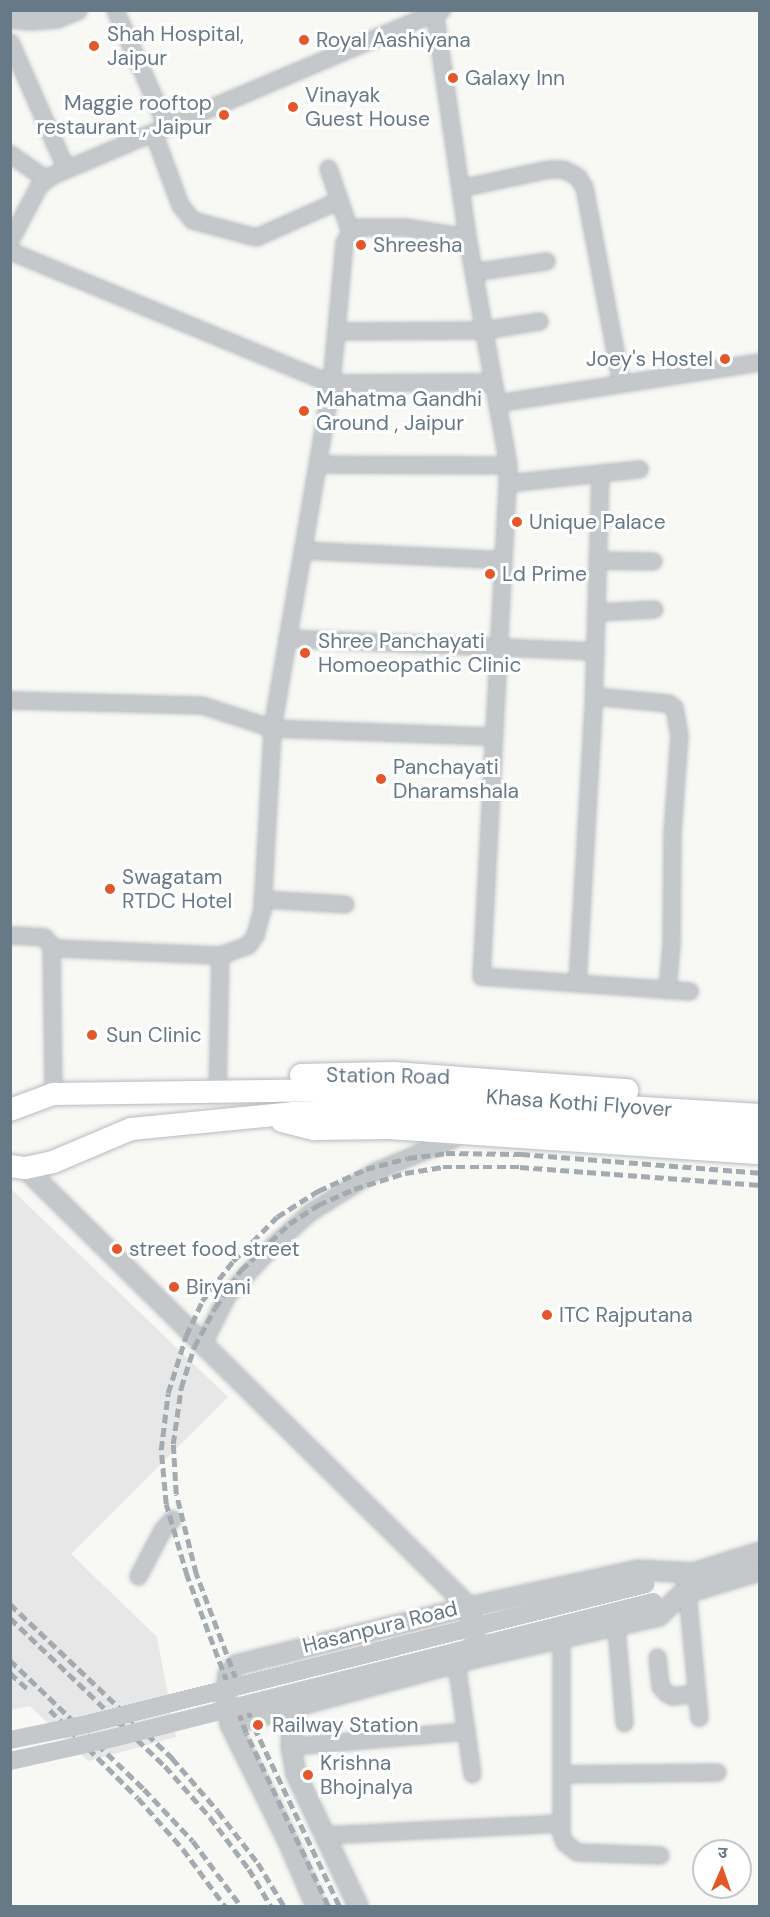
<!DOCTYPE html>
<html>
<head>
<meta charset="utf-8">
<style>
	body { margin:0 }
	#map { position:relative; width:770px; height:1917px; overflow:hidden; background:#f8f8f5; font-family:"DM Sans","Noto Sans Devanagari",sans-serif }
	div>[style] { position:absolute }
	.built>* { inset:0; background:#e6e7e6 }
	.roads { filter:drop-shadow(0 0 2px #b7bbbf) drop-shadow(0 0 2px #b7bbbf) }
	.minor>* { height:15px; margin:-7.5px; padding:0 7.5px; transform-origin:7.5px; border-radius:7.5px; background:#c4c8cb }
	.tertiary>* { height:18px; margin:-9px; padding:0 9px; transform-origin:9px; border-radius:9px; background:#c4c8cb }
	.primary>* { height:22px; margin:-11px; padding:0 11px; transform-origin:11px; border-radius:11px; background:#fff }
	.rail>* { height:4.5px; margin-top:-2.25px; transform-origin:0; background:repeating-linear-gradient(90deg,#a4abb0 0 9px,transparent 0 13.5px) }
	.tertiary-bridge>* { height:18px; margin:-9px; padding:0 9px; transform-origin:9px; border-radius:9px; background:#c4c8cb }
	.dots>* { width:16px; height:16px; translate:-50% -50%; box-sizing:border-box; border:3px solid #fff; border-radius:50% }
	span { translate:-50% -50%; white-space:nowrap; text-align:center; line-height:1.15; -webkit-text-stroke:6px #fff; paint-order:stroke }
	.poi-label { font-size:21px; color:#677886 }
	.left { translate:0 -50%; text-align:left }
	.right { translate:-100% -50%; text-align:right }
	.street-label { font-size:21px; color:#677886 }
	.frame { position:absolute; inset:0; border:12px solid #677886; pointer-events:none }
	.north { position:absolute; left:692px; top:1839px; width:60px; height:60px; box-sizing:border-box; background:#fff; border:2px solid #c2c9cf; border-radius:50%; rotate:2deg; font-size:16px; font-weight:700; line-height:24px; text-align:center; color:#677886 }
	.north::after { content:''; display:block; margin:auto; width:21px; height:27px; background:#e3582b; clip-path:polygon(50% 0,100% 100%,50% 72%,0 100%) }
</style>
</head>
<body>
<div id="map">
	<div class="built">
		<div style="clip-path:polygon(10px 1188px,228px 1397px,71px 1554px,157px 1637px,176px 1737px,88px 1761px,30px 1706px,11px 1710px)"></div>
	</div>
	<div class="roads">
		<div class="minor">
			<div style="left:115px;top:10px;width:126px;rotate:66.1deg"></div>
			<div style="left:434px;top:10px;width:229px;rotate:81.7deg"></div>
			<div style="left:467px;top:237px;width:232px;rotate:79.8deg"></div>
			<div style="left:508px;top:465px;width:512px;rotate:93.02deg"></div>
			<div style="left:481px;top:976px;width:209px;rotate:4.1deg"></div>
			<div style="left:10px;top:42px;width:139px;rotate:66.2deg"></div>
			<div style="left:153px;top:132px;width:78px;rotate:69.7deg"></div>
			<div style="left:180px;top:205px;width:19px;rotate:51deg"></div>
			<div style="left:192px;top:220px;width:66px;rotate:14.9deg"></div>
			<div style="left:256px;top:237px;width:91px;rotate:-24deg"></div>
			<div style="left:10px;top:154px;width:44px;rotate:34.8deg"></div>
			<div style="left:328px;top:168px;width:68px;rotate:71deg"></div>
			<div style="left:460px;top:188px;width:91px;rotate:-12.1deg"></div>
			<div style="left:549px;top:169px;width:14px"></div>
			<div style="left:563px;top:169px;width:16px;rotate:27deg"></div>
			<div style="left:577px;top:176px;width:13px;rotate:58deg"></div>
			<div style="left:584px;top:187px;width:199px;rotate:79.3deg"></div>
			<div style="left:10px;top:240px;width:62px;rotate:-62.2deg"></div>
			<div style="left:39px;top:185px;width:16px;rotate:-38deg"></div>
			<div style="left:52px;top:175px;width:423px;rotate:-23deg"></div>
			<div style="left:10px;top:251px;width:347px;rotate:22.4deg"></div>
			<div style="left:331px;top:383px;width:162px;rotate:-0.4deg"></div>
			<div style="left:473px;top:272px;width:74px;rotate:-8.6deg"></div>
			<div style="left:337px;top:331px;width:147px;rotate:-0.4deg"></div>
			<div style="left:484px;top:330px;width:56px;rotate:-9.3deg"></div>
			<div style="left:497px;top:403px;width:266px;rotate:-8.9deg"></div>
			<div style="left:317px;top:464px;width:191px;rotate:0.3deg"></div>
			<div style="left:507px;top:483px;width:133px;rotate:-6.1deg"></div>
			<div style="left:302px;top:550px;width:201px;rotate:2.8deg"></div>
			<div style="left:597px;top:560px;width:56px;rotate:1deg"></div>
			<div style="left:596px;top:612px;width:58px;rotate:-3deg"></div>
			<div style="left:287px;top:638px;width:308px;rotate:2.4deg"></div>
			<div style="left:594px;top:696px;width:74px;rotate:5.4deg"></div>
			<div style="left:668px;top:703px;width:7px;rotate:34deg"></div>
			<div style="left:674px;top:707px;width:28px;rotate:80deg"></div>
			<div style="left:679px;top:735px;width:97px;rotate:94.1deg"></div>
			<div style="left:672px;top:832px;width:112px;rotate:90.5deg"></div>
			<div style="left:671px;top:944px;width:46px;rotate:95deg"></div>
			<div style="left:10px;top:700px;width:192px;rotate:1.5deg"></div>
			<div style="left:202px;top:705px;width:74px;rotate:18.2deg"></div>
			<div style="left:272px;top:728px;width:222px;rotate:2.1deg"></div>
			<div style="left:262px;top:899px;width:83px;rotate:3.4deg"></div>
			<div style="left:10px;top:935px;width:34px;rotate:3deg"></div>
			<div style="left:44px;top:937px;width:11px;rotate:49deg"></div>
			<div style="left:51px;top:945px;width:149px;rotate:89.2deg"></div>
			<div style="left:51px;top:945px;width:7px;rotate:27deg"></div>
			<div style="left:57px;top:948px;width:163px;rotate:2.5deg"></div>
			<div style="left:220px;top:955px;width:30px;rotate:-20deg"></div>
			<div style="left:248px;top:945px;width:12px;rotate:-55deg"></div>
			<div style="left:255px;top:935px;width:27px;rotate:-75deg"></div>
			<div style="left:262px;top:909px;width:181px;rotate:-86.8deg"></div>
			<div style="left:272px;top:728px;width:350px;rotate:-80.3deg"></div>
			<div style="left:331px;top:383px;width:141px;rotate:-84.7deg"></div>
			<div style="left:344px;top:243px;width:13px;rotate:-61deg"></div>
			<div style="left:350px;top:232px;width:11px;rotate:-27deg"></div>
			<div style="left:360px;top:227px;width:45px"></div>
			<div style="left:405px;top:227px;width:63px;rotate:9.2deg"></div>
			<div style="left:577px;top:983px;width:274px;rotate:-86.7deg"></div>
			<div style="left:593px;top:709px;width:236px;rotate:-88.3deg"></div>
			<div style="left:217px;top:1093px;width:138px;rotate:-88.8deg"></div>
			<div style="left:203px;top:1343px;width:54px;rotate:-63.4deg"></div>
			<div style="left:227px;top:1295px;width:71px;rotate:-47.3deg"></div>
			<div style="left:275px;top:1243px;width:47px;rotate:-41.5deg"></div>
			<div style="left:310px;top:1212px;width:77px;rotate:-32.2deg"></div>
			<div style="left:375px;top:1171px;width:94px;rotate:-22.5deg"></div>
			<div style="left:138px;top:1576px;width:52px;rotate:-62.4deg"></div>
			<div style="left:162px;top:1530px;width:15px;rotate:-48deg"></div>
			<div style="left:687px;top:1593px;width:125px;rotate:84.5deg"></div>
			<div style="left:616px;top:1627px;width:96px;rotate:85.2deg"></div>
			<div style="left:561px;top:1640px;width:194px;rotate:90deg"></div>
			<div style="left:561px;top:1834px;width:9px;rotate:69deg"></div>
			<div style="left:564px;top:1842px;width:16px;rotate:38deg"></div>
			<div style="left:577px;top:1852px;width:83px;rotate:2.1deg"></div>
			<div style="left:657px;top:1657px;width:29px;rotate:84deg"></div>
			<div style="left:660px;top:1686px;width:9px;rotate:49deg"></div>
			<div style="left:666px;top:1693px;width:7px;rotate:27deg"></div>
			<div style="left:672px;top:1696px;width:25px;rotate:-7deg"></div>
			<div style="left:456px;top:1663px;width:112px;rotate:81.8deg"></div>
			<div style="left:291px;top:1746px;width:176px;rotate:-4.9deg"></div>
			<div style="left:561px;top:1774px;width:156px;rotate:-0.7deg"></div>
			<div style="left:323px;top:1835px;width:238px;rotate:-2.9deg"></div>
		</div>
		<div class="tertiary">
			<div style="left:10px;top:18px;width:20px;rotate:6deg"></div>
			<div style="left:30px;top:20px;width:27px;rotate:-4deg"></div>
			<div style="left:57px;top:18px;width:22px;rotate:-22deg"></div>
			<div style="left:25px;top:1168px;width:624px;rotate:44.68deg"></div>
			<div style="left:469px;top:1607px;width:51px;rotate:78.7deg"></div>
			<div style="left:683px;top:1576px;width:81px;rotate:-17.3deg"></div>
			<div style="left:689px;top:1592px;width:74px;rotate:-16.5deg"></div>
			<div style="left:293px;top:1705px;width:41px;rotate:92.8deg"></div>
			<div style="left:291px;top:1746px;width:28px;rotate:80deg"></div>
			<div style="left:296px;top:1774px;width:146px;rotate:64.8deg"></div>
			<div style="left:230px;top:1724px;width:258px;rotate:-15.1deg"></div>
			<div style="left:479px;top:1657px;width:185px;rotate:-12.8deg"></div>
			<div style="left:659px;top:1616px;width:32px;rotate:-44deg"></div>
			<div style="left:316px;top:1906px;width:75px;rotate:-113.5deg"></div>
			<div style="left:286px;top:1837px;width:126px;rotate:-116.4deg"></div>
			<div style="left:230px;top:1724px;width:29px;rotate:-100deg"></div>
			<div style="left:225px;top:1695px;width:20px;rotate:-81deg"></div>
			<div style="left:228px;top:1675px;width:13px;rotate:-51deg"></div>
			<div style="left:236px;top:1665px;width:240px;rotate:-14deg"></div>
			<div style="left:469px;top:1607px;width:173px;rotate:-12.3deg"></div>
			<div style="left:638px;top:1570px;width:57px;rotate:3deg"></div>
			<div style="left:695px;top:1573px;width:17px;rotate:69deg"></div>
		</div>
		<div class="primary">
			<div style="left:301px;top:1075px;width:92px;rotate:-1.2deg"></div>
			<div style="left:393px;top:1073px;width:235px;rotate:4.2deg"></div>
			<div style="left:10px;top:1110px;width:46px;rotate:-20.4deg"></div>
			<div style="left:53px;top:1094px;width:286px;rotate:-0.8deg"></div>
			<div style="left:339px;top:1090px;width:422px;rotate:3.4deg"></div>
			<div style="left:282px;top:1121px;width:34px;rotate:14deg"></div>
			<div style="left:315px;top:1129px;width:74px;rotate:-0.8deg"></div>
			<div style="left:389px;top:1128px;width:372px;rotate:3.9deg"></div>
			<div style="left:10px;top:1166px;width:15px;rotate:8deg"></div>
			<div style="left:25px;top:1168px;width:29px;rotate:-12deg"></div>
			<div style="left:53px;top:1162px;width:85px;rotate:-22.9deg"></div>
			<div style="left:131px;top:1129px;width:164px;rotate:-5.6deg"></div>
			<div style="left:294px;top:1113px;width:68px;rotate:-2.5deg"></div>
			<div style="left:362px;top:1110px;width:399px;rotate:3.6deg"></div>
		</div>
	</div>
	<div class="rail">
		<div style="left:10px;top:1604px;width:224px;rotate:43.5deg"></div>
		<div style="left:172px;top:1758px;width:70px;rotate:49deg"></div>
		<div style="left:218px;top:1811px;width:66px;rotate:52.4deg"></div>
		<div style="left:258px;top:1863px;width:50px;rotate:58.8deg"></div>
		<div style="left:10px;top:1618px;width:214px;rotate:43.7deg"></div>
		<div style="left:165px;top:1766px;width:68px;rotate:48.6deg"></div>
		<div style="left:210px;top:1817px;width:65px;rotate:53.1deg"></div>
		<div style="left:249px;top:1869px;width:43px;rotate:59.3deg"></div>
		<div style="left:10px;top:1660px;width:186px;rotate:43.9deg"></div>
		<div style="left:144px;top:1789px;width:71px;rotate:46.7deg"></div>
		<div style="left:193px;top:1841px;width:81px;rotate:53.6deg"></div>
		<div style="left:10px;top:1673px;width:24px;rotate:42deg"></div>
		<div style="left:50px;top:1710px;width:124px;rotate:45deg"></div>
		<div style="left:138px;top:1798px;width:68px;rotate:48.6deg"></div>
		<div style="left:183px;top:1849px;width:71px;rotate:53.6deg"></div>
		<div style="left:328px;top:1906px;width:191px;rotate:-115.4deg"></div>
		<div style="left:246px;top:1733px;width:168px;rotate:-110.6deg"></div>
		<div style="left:187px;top:1576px;width:75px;rotate:-106.3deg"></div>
		<div style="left:166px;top:1504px;width:54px;rotate:-95.3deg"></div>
		<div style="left:161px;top:1450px;width:57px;rotate:-83deg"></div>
		<div style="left:168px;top:1393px;width:60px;rotate:-72.5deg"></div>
		<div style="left:186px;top:1336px;width:38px;rotate:-65deg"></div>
		<div style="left:202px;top:1301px;width:51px;rotate:-52.2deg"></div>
		<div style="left:233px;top:1261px;width:62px;rotate:-45deg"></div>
		<div style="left:277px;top:1217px;width:49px;rotate:-32.4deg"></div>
		<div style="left:318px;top:1191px;width:53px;rotate:-24.6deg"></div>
		<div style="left:366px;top:1169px;width:43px;rotate:-14.7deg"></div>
		<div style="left:408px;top:1158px;width:38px;rotate:-7deg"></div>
		<div style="left:446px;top:1153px;width:75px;rotate:0.8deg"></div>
		<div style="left:521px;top:1154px;width:240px;rotate:4.5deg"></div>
		<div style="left:339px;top:1906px;width:195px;rotate:-115.5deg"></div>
		<div style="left:255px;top:1730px;width:167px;rotate:-110.7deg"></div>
		<div style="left:196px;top:1574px;width:82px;rotate:-104deg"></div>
		<div style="left:176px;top:1494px;width:50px;rotate:-93.4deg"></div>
		<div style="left:173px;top:1444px;width:57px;rotate:-81.9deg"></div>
		<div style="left:181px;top:1388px;width:43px;rotate:-72.4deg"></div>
		<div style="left:194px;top:1347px;width:44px;rotate:-61.7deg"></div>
		<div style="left:215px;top:1308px;width:46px;rotate:-55.6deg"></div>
		<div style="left:241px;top:1270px;width:66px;rotate:-43.8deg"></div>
		<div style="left:289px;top:1224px;width:35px;rotate:-33deg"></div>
		<div style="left:318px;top:1205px;width:39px;rotate:-24deg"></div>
		<div style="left:354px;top:1189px;width:53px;rotate:-17.4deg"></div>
		<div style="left:405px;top:1173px;width:38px;rotate:-9deg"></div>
		<div style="left:443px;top:1167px;width:77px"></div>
		<div style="left:520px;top:1167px;width:241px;rotate:4.3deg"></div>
	</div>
	<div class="tertiary-bridge">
		<div style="left:10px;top:1740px;width:75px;rotate:-11.6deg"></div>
		<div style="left:83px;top:1725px;width:580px;rotate:-14.06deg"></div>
		<div style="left:10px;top:1761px;width:106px;rotate:-12.6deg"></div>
		<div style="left:113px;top:1738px;width:557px;rotate:-14.14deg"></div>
	</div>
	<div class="dots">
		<div style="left:304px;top:40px;background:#e3582b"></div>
		<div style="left:94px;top:46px;background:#e3582b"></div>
		<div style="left:453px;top:78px;background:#e3582b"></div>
		<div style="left:293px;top:107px;background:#e3582b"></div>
		<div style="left:224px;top:115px;background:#e3582b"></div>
		<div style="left:361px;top:245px;background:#e3582b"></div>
		<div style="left:725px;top:359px;background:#e3582b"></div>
		<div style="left:304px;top:411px;background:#e3582b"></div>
		<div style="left:517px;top:522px;background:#e3582b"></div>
		<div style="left:490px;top:574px;background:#e3582b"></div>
		<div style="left:305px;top:653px;background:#e3582b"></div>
		<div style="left:381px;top:779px;background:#e3582b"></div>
		<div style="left:110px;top:889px;background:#e3582b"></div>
		<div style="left:92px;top:1035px;background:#e3582b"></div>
		<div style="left:117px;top:1249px;background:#e3582b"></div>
		<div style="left:174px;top:1287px;background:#e3582b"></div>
		<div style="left:547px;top:1315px;background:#e3582b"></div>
		<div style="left:258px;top:1725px;background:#e3582b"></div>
		<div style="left:308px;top:1775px;background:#e3582b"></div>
	</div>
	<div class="poi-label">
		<span class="left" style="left:107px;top:46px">Shah Hospital,<br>Jaipur</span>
		<span class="left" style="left:316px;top:40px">Royal Aashiyana</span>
		<span class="left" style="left:465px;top:78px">Galaxy Inn</span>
		<span class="left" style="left:305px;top:107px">Vinayak<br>Guest House</span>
		<span class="right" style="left:212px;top:115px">Maggie rooftop<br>restaurant , Jaipur</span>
		<span class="left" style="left:373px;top:245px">Shreesha</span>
		<span class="right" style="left:713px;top:359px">Joey's Hostel</span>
		<span class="left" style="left:316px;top:411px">Mahatma Gandhi<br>Ground , Jaipur</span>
		<span class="left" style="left:529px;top:522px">Unique Palace</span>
		<span class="left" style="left:502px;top:574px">Ld Prime</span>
		<span class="left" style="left:318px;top:653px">Shree Panchayati<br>Homoeopathic Clinic</span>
		<span class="left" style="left:393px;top:779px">Panchayati<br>Dharamshala</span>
		<span class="left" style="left:122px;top:889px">Swagatam<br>RTDC Hotel</span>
		<span class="left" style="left:106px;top:1035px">Sun Clinic</span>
		<span class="left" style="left:129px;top:1249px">street food street</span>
		<span class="left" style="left:186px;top:1287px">Biryani</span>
		<span class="left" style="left:559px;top:1315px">ITC Rajputana</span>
		<span class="left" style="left:272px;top:1725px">Railway Station</span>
		<span class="left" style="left:320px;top:1775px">Krishna<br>Bhojnalya</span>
	</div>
	<div class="street-label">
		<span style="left:388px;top:1076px;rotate:1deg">Station Road</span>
		<span style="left:579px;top:1103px;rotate:4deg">Khasa Kothi Flyover</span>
		<span style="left:380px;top:1627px;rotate:-14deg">Hasanpura Road</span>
	</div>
	<div class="frame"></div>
	<div class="north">उ</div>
</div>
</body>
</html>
